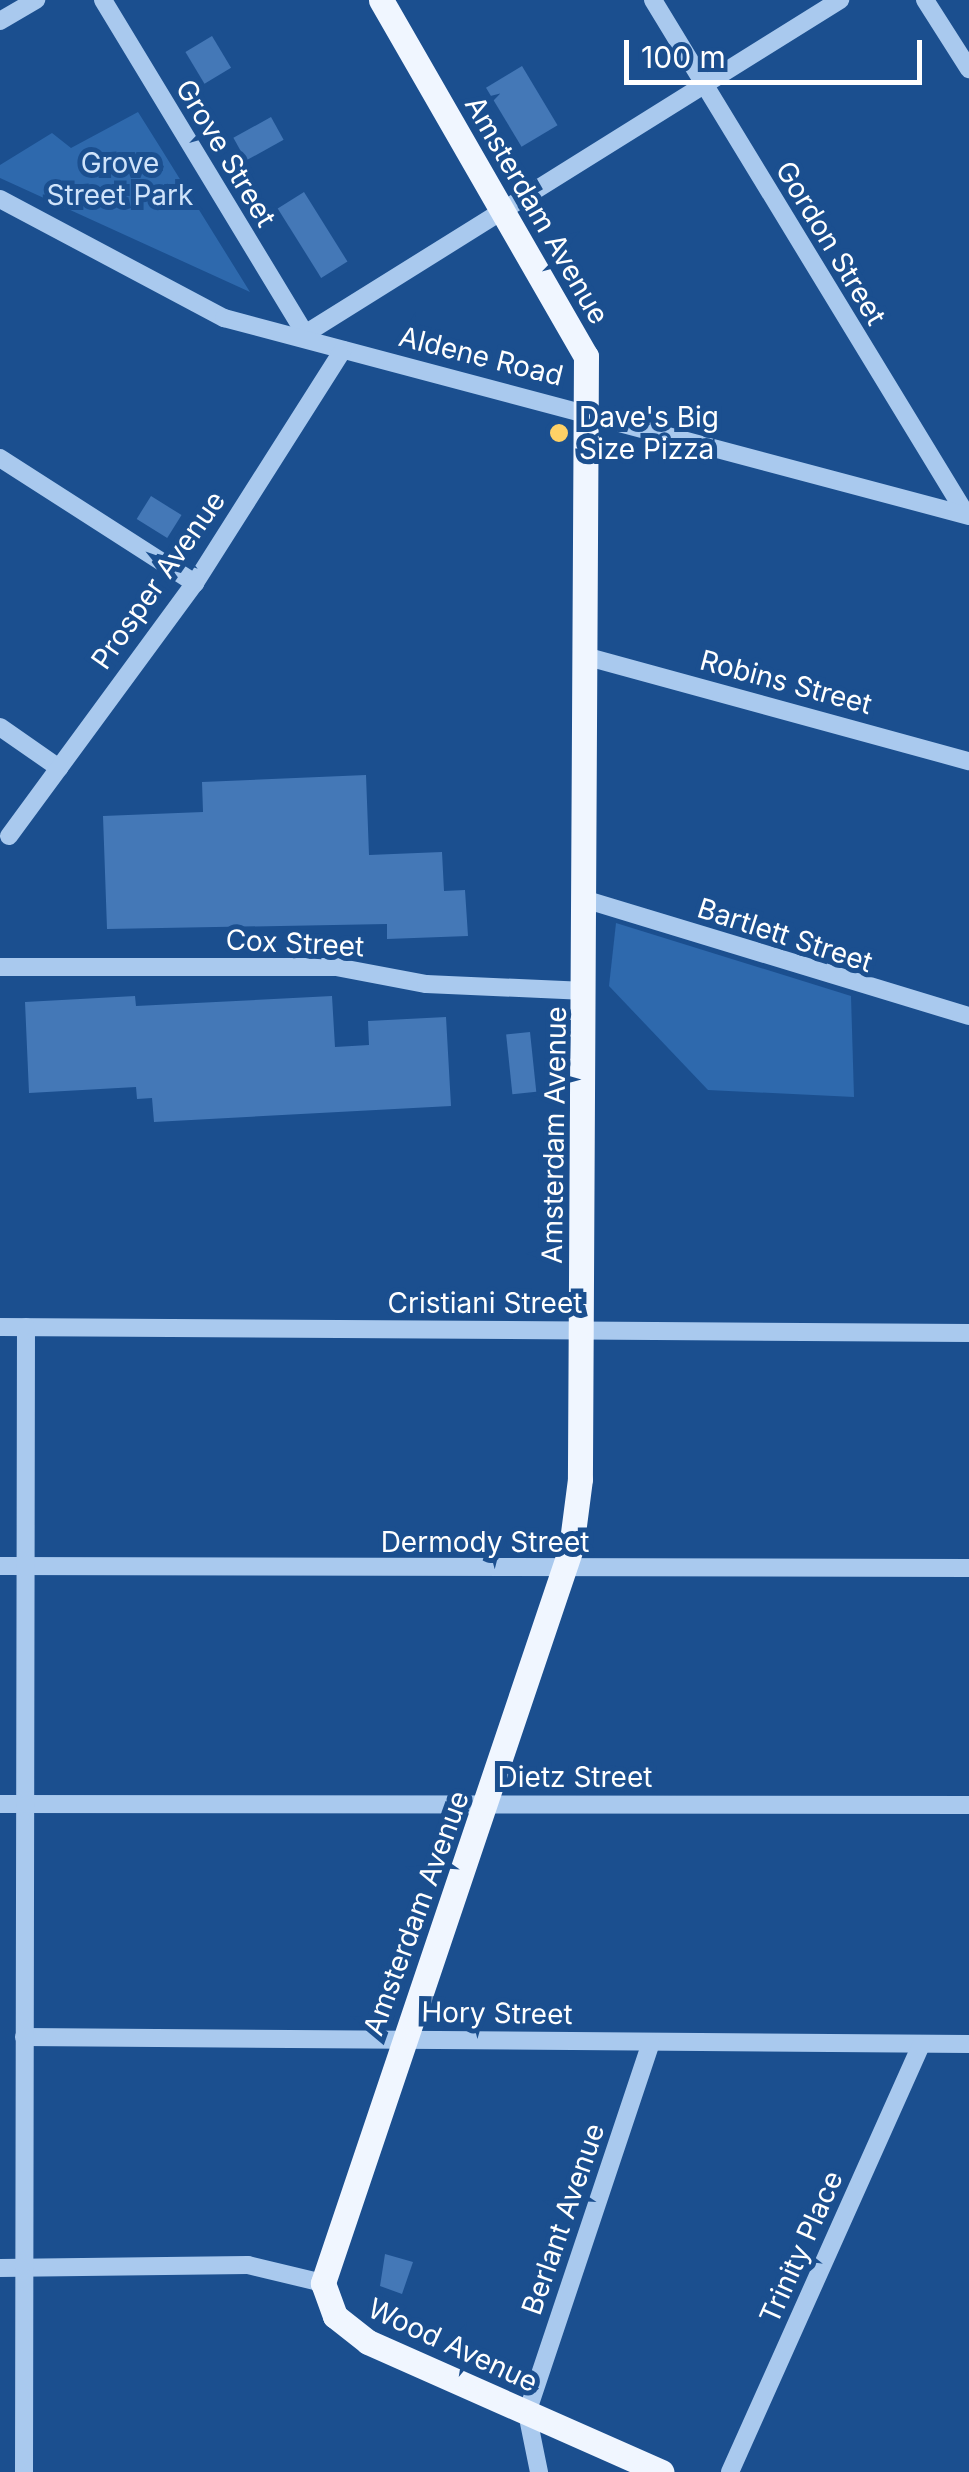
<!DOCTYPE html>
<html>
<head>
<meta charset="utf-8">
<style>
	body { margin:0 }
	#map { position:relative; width:969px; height:2472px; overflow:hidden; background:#1b4f8f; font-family:Inter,sans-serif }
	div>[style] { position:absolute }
	.green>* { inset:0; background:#2e69ad }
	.building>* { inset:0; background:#4478b7; transform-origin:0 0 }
	.minor>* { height:18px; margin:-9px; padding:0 9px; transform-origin:9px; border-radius:9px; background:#a9c9ee }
	.major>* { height:25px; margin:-12.5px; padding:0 12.5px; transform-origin:12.5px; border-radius:12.5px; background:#f0f6ff }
	.dots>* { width:28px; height:28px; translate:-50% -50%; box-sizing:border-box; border:5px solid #1b4f8f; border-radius:50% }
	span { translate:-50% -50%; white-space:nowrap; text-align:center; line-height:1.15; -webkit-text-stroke:10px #1b4f8f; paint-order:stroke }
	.street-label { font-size:28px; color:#fff }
	.park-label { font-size:28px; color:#cfe3fa }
	.poi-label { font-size:28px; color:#fff }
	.left { translate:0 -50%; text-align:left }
	.scale { position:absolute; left:624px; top:40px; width:298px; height:45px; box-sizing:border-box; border:5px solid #fff; border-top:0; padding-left:12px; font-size:30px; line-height:35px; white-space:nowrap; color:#fff; -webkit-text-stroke:8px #1b4f8f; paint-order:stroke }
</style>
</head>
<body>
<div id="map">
	<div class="green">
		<div style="clip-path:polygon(138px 112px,160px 147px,250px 292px,0 178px,0 165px,52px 133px,71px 148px)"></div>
		<div style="clip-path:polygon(616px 923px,851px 996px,854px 1097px,708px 1090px,609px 986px)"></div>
	</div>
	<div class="building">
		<div style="left:212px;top:36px;width:37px;height:31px;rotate:59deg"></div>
		<div style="left:522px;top:66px;width:69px;height:42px;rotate:59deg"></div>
		<div style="left:271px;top:117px;width:26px;height:43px;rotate:61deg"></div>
		<div style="left:304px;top:192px;width:82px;height:31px;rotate:58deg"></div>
		<div style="left:151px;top:496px;width:36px;height:27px;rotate:32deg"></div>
		<div style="clip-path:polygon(366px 775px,369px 855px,442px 852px,444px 891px,465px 890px,468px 936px,387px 939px,387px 924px,107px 929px,103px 816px,203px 812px,202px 782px)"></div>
		<div style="clip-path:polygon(135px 996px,136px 1006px,332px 996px,335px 1047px,369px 1045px,368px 1021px,446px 1017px,451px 1106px,154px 1122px,152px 1098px,137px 1099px,136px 1087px,29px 1093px,25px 1002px)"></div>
		<div style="left:530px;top:1032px;width:60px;height:24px;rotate:84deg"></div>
		<div style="clip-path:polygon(385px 2254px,413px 2262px,402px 2294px,380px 2286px)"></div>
	</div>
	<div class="minor">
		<div style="left:103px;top:0;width:390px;rotate:58.8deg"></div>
		<div style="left:305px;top:334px;width:631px;rotate:-31.98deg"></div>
		<div style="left:653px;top:0;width:598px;rotate:58.67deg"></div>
		<div style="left:925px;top:0;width:82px;rotate:57.5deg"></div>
		<div style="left:0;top:21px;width:42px;rotate:-30.3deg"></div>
		<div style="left:0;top:199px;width:254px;rotate:28deg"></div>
		<div style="left:224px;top:318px;width:771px;rotate:14.88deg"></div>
		<div style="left:0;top:458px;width:232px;rotate:32.7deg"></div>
		<div style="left:588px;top:657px;width:395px;rotate:15.3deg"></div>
		<div style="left:0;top:727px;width:72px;rotate:34.8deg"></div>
		<div style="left:9px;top:836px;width:314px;rotate:-53.7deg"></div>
		<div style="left:195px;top:583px;width:276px;rotate:-57.6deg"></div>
		<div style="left:587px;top:900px;width:399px;rotate:16.9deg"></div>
		<div style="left:0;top:967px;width:336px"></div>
		<div style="left:336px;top:967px;width:92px;rotate:10.7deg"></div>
		<div style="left:426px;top:984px;width:160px;rotate:2.5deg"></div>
		<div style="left:0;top:1327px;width:969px;rotate:0.35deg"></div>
		<div style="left:0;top:1566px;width:969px;rotate:0.12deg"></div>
		<div style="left:0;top:1804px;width:969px;rotate:0.06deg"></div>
		<div style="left:24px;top:2037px;width:945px;rotate:0.42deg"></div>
		<div style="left:0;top:2268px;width:248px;rotate:-0.7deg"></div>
		<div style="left:248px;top:2265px;width:77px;rotate:13.5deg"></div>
		<div style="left:24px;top:2472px;width:1145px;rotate:-89.9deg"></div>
		<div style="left:539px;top:2472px;width:60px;rotate:-101.5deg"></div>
		<div style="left:527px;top:2413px;width:390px;rotate:-71.5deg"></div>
		<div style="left:730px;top:2472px;width:468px;rotate:-65.9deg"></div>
	</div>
	<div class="major">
		<div style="left:381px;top:0;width:411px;rotate:60.1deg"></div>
		<div style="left:586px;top:356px;width:1123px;rotate:90.31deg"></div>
		<div style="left:580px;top:1479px;width:70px;rotate:97.4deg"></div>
		<div style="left:571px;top:1548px;width:776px;rotate:108.65deg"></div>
		<div style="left:323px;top:2283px;width:35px;rotate:70deg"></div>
		<div style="left:335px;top:2316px;width:42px;rotate:38.2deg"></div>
		<div style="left:368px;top:2342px;width:321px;rotate:23.9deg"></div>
	</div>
	<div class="dots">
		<div style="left:559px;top:433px;background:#ffd166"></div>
	</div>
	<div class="street-label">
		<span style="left:226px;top:153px;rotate:59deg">Grove Street</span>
		<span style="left:537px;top:210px;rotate:60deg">Amsterdam Avenue</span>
		<span style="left:831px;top:243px;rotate:59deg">Gordon Street</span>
		<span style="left:481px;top:356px;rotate:14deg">Aldene Road</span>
		<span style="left:158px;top:580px;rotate:-55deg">Prosper Avenue</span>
		<span style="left:786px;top:682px;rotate:15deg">Robins Street</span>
		<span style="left:785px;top:935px;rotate:18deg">Bartlett Street</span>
		<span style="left:295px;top:943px;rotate:3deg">Cox Street</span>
		<span style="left:554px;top:1135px;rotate:-89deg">Amsterdam Avenue</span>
		<span style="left:485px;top:1303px">Cristiani Street</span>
		<span style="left:485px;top:1542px">Dermody Street</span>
		<span style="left:575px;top:1777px">Dietz Street</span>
		<span style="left:416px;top:1913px;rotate:-70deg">Amsterdam Avenue</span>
		<span style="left:497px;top:2013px;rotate:1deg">Hory Street</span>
		<span style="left:563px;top:2219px;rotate:-71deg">Berlant Avenue</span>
		<span style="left:801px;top:2247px;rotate:-66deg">Trinity Place</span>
		<span style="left:453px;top:2345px;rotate:25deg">Wood Avenue</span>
	</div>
	<div class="park-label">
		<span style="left:120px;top:179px">Grove<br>Street Park</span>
	</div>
	<div class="poi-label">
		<span class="left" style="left:579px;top:433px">Dave's Big<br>Size Pizza</span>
	</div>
	<div class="scale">100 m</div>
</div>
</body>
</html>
